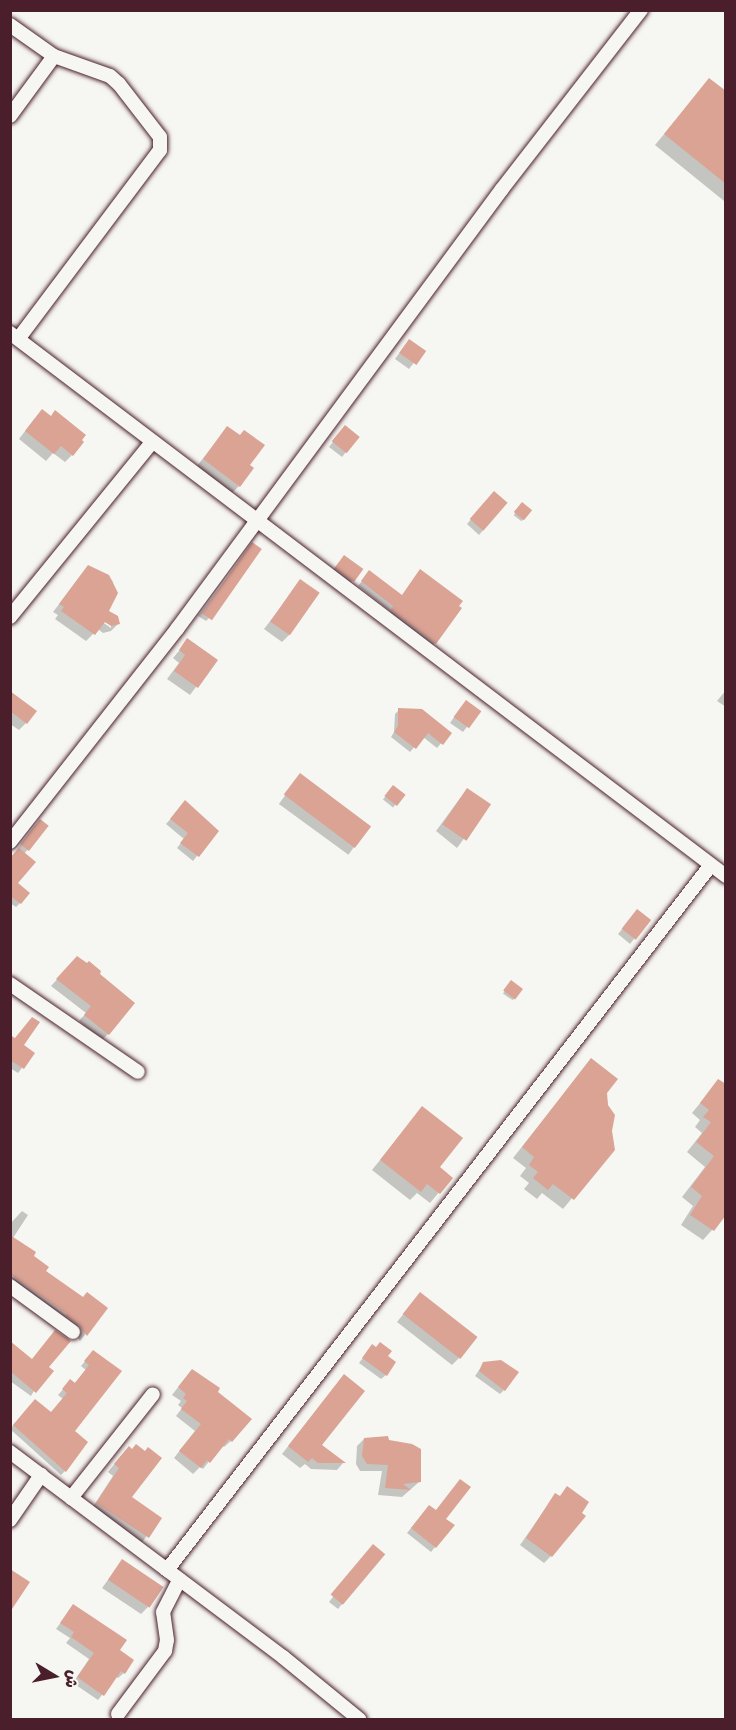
<!DOCTYPE html>
<html>
<head>
<meta charset="utf-8">
<style>
	body { margin:0 }
	#map { position:relative; width:736px; height:1730px; overflow:hidden; background:#f6f6f2; font-family:Itim,"Playpen Sans Arabic",sans-serif }
	div>[style] { position:absolute }
	.shadow>* { inset:0; background:#0003; transform-origin:0 0 }
	.building>* { inset:0; background:#daa394; transform-origin:0 0 }
	.roads { filter:drop-shadow(0 0 2px #4a1f2b) drop-shadow(0 0 2px #4a1f2b) }
	.street>* { height:14px; margin:-7px; padding:0 7px; transform-origin:7px; border-radius:7px; background:#f6f6f2 }
	span { translate:-50% -50%; white-space:nowrap; text-align:center; line-height:1.15; -webkit-text-stroke:5px #f6f6f2; paint-order:stroke }
	.frame { position:absolute; inset:0; border:12px solid #4a1f2b; pointer-events:none }
	.north { position:absolute; left:24px; top:1646px; width:60px; height:60px; -webkit-text-stroke:4px #f6f6f2; paint-order:stroke; rotate:100deg; font-size:16px; font-weight:700; line-height:24px; text-align:center; color:#4a1f2b }
	.north::after { content:''; display:block; margin:auto; width:21px; height:27px; background:#4a1f2b; clip-path:polygon(50% 0,100% 100%,50% 72%,0 100%) }
</style>
</head>
<body>
<div id="map">
	<div class="shadow">
		<div style="clip-path:polygon(709px 80px,726px 93px,724px 201px,655px 145px)"></div>
		<div style="clip-path:polygon(405px 345px,423px 351px,409px 369px,395px 359px)"></div>
		<div style="clip-path:polygon(35px 418px,72px 455px,65px 462px,53px 453px,46px 461px,19px 439px)"></div>
		<div style="clip-path:polygon(227px 428px,247px 466px,239px 486px,232px 493px,197px 466px)"></div>
		<div style="clip-path:polygon(341px 432px,346px 452px,342px 457px,329px 447px)"></div>
		<div style="clip-path:polygon(490px 497px,506px 503px,479px 535px,467px 524px)"></div>
		<div style="left:522px;top:504px;width:10px;height:14px;rotate:37deg"></div>
		<div style="clip-path:polygon(249px 548px,209px 618px,206px 621px,198px 616px)"></div>
		<div style="clip-path:polygon(339px 562px,352px 581px,348px 586px,331px 573px)"></div>
		<div style="clip-path:polygon(evenodd,88px 566px,112px 580px,117px 593px,107px 611px,118px 624px,111px 631px,103px 633px,98px 629px,86px 641px,55px 619px,58px 615px,53px 612px,88px 566px,98px 619px,111px 625px,111px 628px,98px 619px)"></div>
		<div style="clip-path:polygon(369px 572px,435px 643px,431px 647px,388px 615px,390px 611px,358px 586px)"></div>
		<div style="clip-path:polygon(301px 581px,289px 635px,282px 642px,264px 629px)"></div>
		<div style="clip-path:polygon(188px 640px,216px 660px,190px 695px,167px 679px,179px 663px,173px 658px)"></div>
		<div style="clip-path:polygon(726px 690px,726px 707px,717px 701px)"></div>
		<div style="clip-path:polygon(10px 693px,26px 723px,19px 730px,10px 724px)"></div>
		<div style="clip-path:polygon(461px 707px,479px 711px,463px 732px,450px 723px)"></div>
		<div style="clip-path:polygon(399px 710px,450px 733px,437px 748px,423px 737px,410px 752px,391px 737px,394px 732px,395px 714px)"></div>
		<div style="left:300px;top:775px;width:86px;height:36px;rotate:36deg"></div>
		<div style="left:393px;top:787px;width:13px;height:16px;rotate:39deg"></div>
		<div style="clip-path:polygon(461px 797px,489px 805px,457px 848px,436px 831px)"></div>
		<div style="clip-path:polygon(181px 807px,217px 831px,193px 861px,177px 848px,184px 839px,166px 824px)"></div>
		<div style="clip-path:polygon(35px 825px,47px 827px,24px 854px,16px 884px,20px 903px,16px 907px,10px 903px,10px 859px)"></div>
		<div style="clip-path:polygon(633px 916px,649px 920px,630px 944px,618px 934px)"></div>
		<div style="clip-path:polygon(71px 964px,108px 1034px,102px 1040px,79px 1021px,86px 1013px,51px 986px)"></div>
		<div style="left:511px;top:982px;width:12px;height:14px;rotate:35deg"></div>
		<div style="clip-path:polygon(10px 1037px,22px 1068px,18px 1073px,10px 1068px)"></div>
		<div style="clip-path:polygon(591px 1060px,606px 1092px,613px 1149px,563px 1209px,542px 1193px,537px 1199px,524px 1189px,529px 1183px,520px 1176px,526px 1168px,513px 1158px)"></div>
		<div style="clip-path:polygon(718px 1081px,726px 1209px,712px 1230px,703px 1240px,681px 1225px,693px 1206px,682px 1197px,705px 1167px,687px 1152px,702px 1133px,695px 1127px,700px 1120px,692px 1113px)"></div>
		<div style="clip-path:polygon(422px 1108px,438px 1168px,451px 1178px,430px 1203px,417px 1193px,410px 1200px,372px 1170px)"></div>
		<div style="clip-path:polygon(22px 1211px,28px 1215px,13px 1238px,44px 1272px,82px 1298px,106px 1308px,80px 1341px,73px 1331px,10px 1284px,10px 1224px)"></div>
		<div style="clip-path:polygon(413px 1302px,459px 1358px,452px 1365px,397px 1322px)"></div>
		<div style="clip-path:polygon(10px 1343px,31px 1360px,47px 1368px,31px 1396px,10px 1381px)"></div>
		<div style="clip-path:polygon(368px 1351px,386px 1356px,386px 1375px,381px 1379px,359px 1363px)"></div>
		<div style="clip-path:polygon(93px 1352px,65px 1471px,61px 1475px,10px 1429px,30px 1405px,51px 1414px,63px 1399px,58px 1395px,66px 1386px,74px 1384px,86px 1370px,81px 1366px)"></div>
		<div style="clip-path:polygon(484px 1363px,504px 1390px,500px 1394px,475px 1376px)"></div>
		<div style="clip-path:polygon(186px 1377px,216px 1392px,231px 1441px,224px 1447px,222px 1445px,203px 1469px,200px 1467px,193px 1474px,174px 1458px,195px 1431px,176px 1416px,182px 1408px,178px 1405px,181px 1401px,172px 1395px)"></div>
		<div style="clip-path:polygon(338px 1383px,320px 1445px,343px 1463px,337px 1470px,311px 1469px,305px 1464px,300px 1468px,282px 1454px)"></div>
		<div style="clip-path:polygon(364px 1439px,419px 1482px,402px 1497px,378px 1495px,382px 1471px,360px 1471px,356px 1464px,357px 1446px)"></div>
		<div style="clip-path:polygon(132px 1451px,129px 1497px,160px 1518px,140px 1545px,90px 1511px,113px 1476px,108px 1472px,121px 1456px)"></div>
		<div style="clip-path:polygon(555px 1495px,551px 1556px,544px 1563px,520px 1545px)"></div>
		<div style="clip-path:polygon(424px 1512px,444px 1519px,452px 1526px,431px 1552px,407px 1533px)"></div>
		<div style="clip-path:polygon(369px 1551px,383px 1554px,338px 1609px,329px 1602px)"></div>
		<div style="clip-path:polygon(122px 1561px,148px 1607px,141px 1614px,102px 1588px)"></div>
		<div style="clip-path:polygon(73px 1606px,118px 1651px,124px 1673px,118px 1678px,116px 1677px,98px 1700px,73px 1683px,89px 1659px,66px 1643px,70px 1638px,56px 1629px)"></div>
	</div>
	<div class="building">
		<div style="clip-path:polygon(709px 78px,726px 91px,726px 184px,664px 134px)"></div>
		<div style="left:409px;top:339px;width:21px;height:17px;rotate:35deg"></div>
		<div style="clip-path:polygon(42px 409px,51px 416px,55px 410px,86px 435px,82px 440px,84px 442px,73px 456px,61px 446px,54px 454px,25px 431px)"></div>
		<div style="left:345px;top:425px;width:19px;height:21px;rotate:39deg"></div>
		<div style="clip-path:polygon(227px 426px,240px 435px,244px 430px,265px 445px,250px 465px,254px 468px,240px 487px,203px 459px)"></div>
		<div style="left:494px;top:491px;width:18px;height:37px;rotate:41deg"></div>
		<div style="left:522px;top:502px;width:13px;height:13px;rotate:39deg"></div>
		<div style="left:252px;top:542px;width:12px;height:87px;rotate:35deg"></div>
		<div style="left:344px;top:555px;width:24px;height:16px;rotate:36deg"></div>
		<div style="clip-path:polygon(88px 565px,109px 575px,118px 593px,109px 611px,118px 616px,120px 624px,111px 626px,105px 622px,95px 635px,61px 611px,64px 607px,59px 604px)"></div>
		<div style="clip-path:polygon(420px 569px,463px 601px,459px 606px,462px 608px,436px 644px,391px 610px,393px 606px,361px 581px,369px 570px,402px 595px)"></div>
		<div style="left:300px;top:579px;width:24px;height:52px;rotate:35deg"></div>
		<div style="clip-path:polygon(187px 638px,218px 660px,198px 688px,174px 671px,185px 655px,179px 650px)"></div>
		<div style="clip-path:polygon(10px 691px,37px 711px,27px 724px,10px 711px)"></div>
		<div style="left:466px;top:700px;width:19px;height:21px;rotate:36deg"></div>
		<div style="clip-path:polygon(398px 708px,422px 709px,452px 733px,443px 745px,428px 733px,416px 749px,394px 732px,398px 726px)"></div>
		<div style="left:300px;top:773px;width:89px;height:27px;rotate:37deg"></div>
		<div style="left:393px;top:785px;width:16px;height:14px;rotate:38deg"></div>
		<div style="left:467px;top:788px;width:29px;height:44px;rotate:34deg"></div>
		<div style="clip-path:polygon(185px 800px,219px 831px,199px 857px,180px 843px,188px 833px,170px 819px)"></div>
		<div style="left:40px;top:819px;width:11px;height:32px;rotate:38deg"></div>
		<div style="clip-path:polygon(19px 848px,36px 862px,18px 883px,30px 893px,21px 904px,10px 896px,10px 858px)"></div>
		<div style="left:637px;top:909px;width:18px;height:25px;rotate:38deg"></div>
		<div style="clip-path:polygon(77px 956px,87px 963px,89px 961px,101px 971px,100px 974px,135px 1003px,109px 1035px,84px 1015px,91px 1006px,56px 979px)"></div>
		<div style="left:511px;top:980px;width:15px;height:13px;rotate:37deg"></div>
		<div style="clip-path:polygon(32px 1017px,40px 1022px,24px 1045px,35px 1053px,24px 1069px,10px 1060px,10px 1035px,15px 1038px)"></div>
		<div style="clip-path:polygon(591px 1058px,618px 1079px,607px 1093px,608px 1105px,615px 1115px,612px 1131px,615px 1150px,574px 1200px,553px 1184px,548px 1190px,533px 1178px,538px 1172px,529px 1165px,534px 1157px,522px 1147px)"></div>
		<div style="clip-path:polygon(718px 1079px,726px 1084px,726px 1215px,714px 1231px,690px 1215px,702px 1196px,691px 1187px,714px 1156px,696px 1142px,711px 1122px,703px 1117px,709px 1110px,700px 1103px)"></div>
		<div style="clip-path:polygon(422px 1106px,463px 1138px,440px 1167px,453px 1178px,440px 1194px,427px 1184px,421px 1192px,380px 1160px)"></div>
		<div style="clip-path:polygon(10px 1235px,36px 1252px,34px 1256px,49px 1267px,46px 1271px,83px 1297px,87px 1292px,108px 1308px,87px 1336px,79px 1325px,65px 1315px,67px 1314px,10px 1274px)"></div>
		<div style="left:420px;top:1292px;width:73px;height:28px;rotate:38deg"></div>
		<div style="clip-path:polygon(55px 1330px,71px 1341px,49px 1367px,54px 1371px,36px 1393px,10px 1371px,10px 1341px,32px 1359px)"></div>
		<div style="clip-path:polygon(380px 1342px,392px 1351px,388px 1356px,396px 1362px,387px 1376px,362px 1358px,372px 1344px,376px 1347px)"></div>
		<div style="clip-path:polygon(93px 1350px,122px 1371px,75px 1431px,88px 1442px,66px 1472px,13px 1425px,35px 1399px,51px 1412px,67px 1393px,62px 1389px,70px 1379px,75px 1383px,89px 1365px,84px 1361px)"></div>
		<div style="clip-path:polygon(501px 1360px,519px 1372px,505px 1391px,479px 1371px,483px 1362px)"></div>
		<div style="clip-path:polygon(192px 1369px,220px 1388px,218px 1392px,252px 1419px,232px 1442px,229px 1439px,210px 1463px,207px 1460px,201px 1468px,179px 1451px,201px 1424px,181px 1409px,187px 1401px,183px 1398px,186px 1394px,178px 1387px)"></div>
		<div style="clip-path:polygon(344px 1374px,365px 1391px,322px 1445px,346px 1463px,318px 1463px,312px 1458px,308px 1462px,288px 1446px)"></div>
		<div style="clip-path:polygon(388px 1436px,389px 1440px,412px 1444px,421px 1449px,421px 1482px,403px 1484px,411px 1490px,385px 1488px,388px 1465px,367px 1464px,362px 1456px,364px 1438px)"></div>
		<div style="clip-path:polygon(136px 1444px,145px 1451px,148px 1447px,162px 1458px,132px 1497px,162px 1518px,149px 1538px,96px 1503px,119px 1468px,114px 1464px,129px 1446px,132px 1449px)"></div>
		<div style="clip-path:polygon(460px 1479px,471px 1487px,446px 1519px,455px 1525px,436px 1548px,411px 1528px,429px 1505px,436px 1510px)"></div>
		<div style="clip-path:polygon(567px 1486px,589px 1502px,582px 1513px,586px 1516px,552px 1557px,526px 1538px,555px 1493px,560px 1496px)"></div>
		<div style="left:373px;top:1544px;width:16px;height:66px;rotate:40deg"></div>
		<div style="left:122px;top:1559px;width:50px;height:25px;rotate:34deg"></div>
		<div style="clip-path:polygon(10px 1569px,30px 1582px,10px 1612px)"></div>
		<div style="clip-path:polygon(73px 1604px,127px 1640px,120px 1650px,134px 1660px,125px 1674px,121px 1671px,104px 1696px,77px 1677px,94px 1653px,71px 1637px,74px 1632px,60px 1623px)"></div>
	</div>
	<div class="roads">
		<div class="street">
			<div style="left:10px;top:25px;width:54px;rotate:35.2deg"></div>
			<div style="left:54px;top:56px;width:59px;rotate:19.7deg"></div>
			<div style="left:110px;top:76px;width:12px;rotate:42deg"></div>
			<div style="left:119px;top:84px;width:67px;rotate:52.3deg"></div>
			<div style="left:160px;top:137px;width:13px;rotate:90deg"></div>
			<div style="left:160px;top:150px;width:236px;rotate:126.9deg"></div>
			<div style="left:10px;top:116px;width:74px;rotate:-53.7deg"></div>
			<div style="left:10px;top:333px;width:899px;rotate:37.18deg"></div>
			<div style="left:10px;top:617px;width:225px;rotate:-50.9deg"></div>
			<div style="left:10px;top:842px;width:271px;rotate:-51.9deg"></div>
			<div style="left:177px;top:629px;width:547px;rotate:-53.55deg"></div>
			<div style="left:502px;top:189px;width:227px;rotate:-52.2deg"></div>
			<div style="left:10px;top:984px;width:155px;rotate:34.5deg"></div>
			<div style="left:10px;top:1286px;width:78px;rotate:36.1deg"></div>
			<div style="left:10px;top:1452px;width:341px;rotate:36.9deg"></div>
			<div style="left:283px;top:1657px;width:99px;rotate:39.3deg"></div>
			<div style="left:71px;top:1498px;width:132px;rotate:-51.7deg"></div>
			<div style="left:10px;top:1520px;width:55px;rotate:-55.4deg"></div>
			<div style="left:167px;top:1570px;width:890px;rotate:-52.35deg"></div>
			<div style="left:118px;top:1714px;width:79px;rotate:-53.3deg"></div>
			<div style="left:165px;top:1651px;width:11px;rotate:-80deg"></div>
			<div style="left:167px;top:1640px;width:28px;rotate:-98deg"></div>
			<div style="left:163px;top:1612px;width:36px;rotate:-63deg"></div>
		</div>
	</div>
	<div class="frame"></div>
	<div class="north">ش</div>
</div>
</body>
</html>
